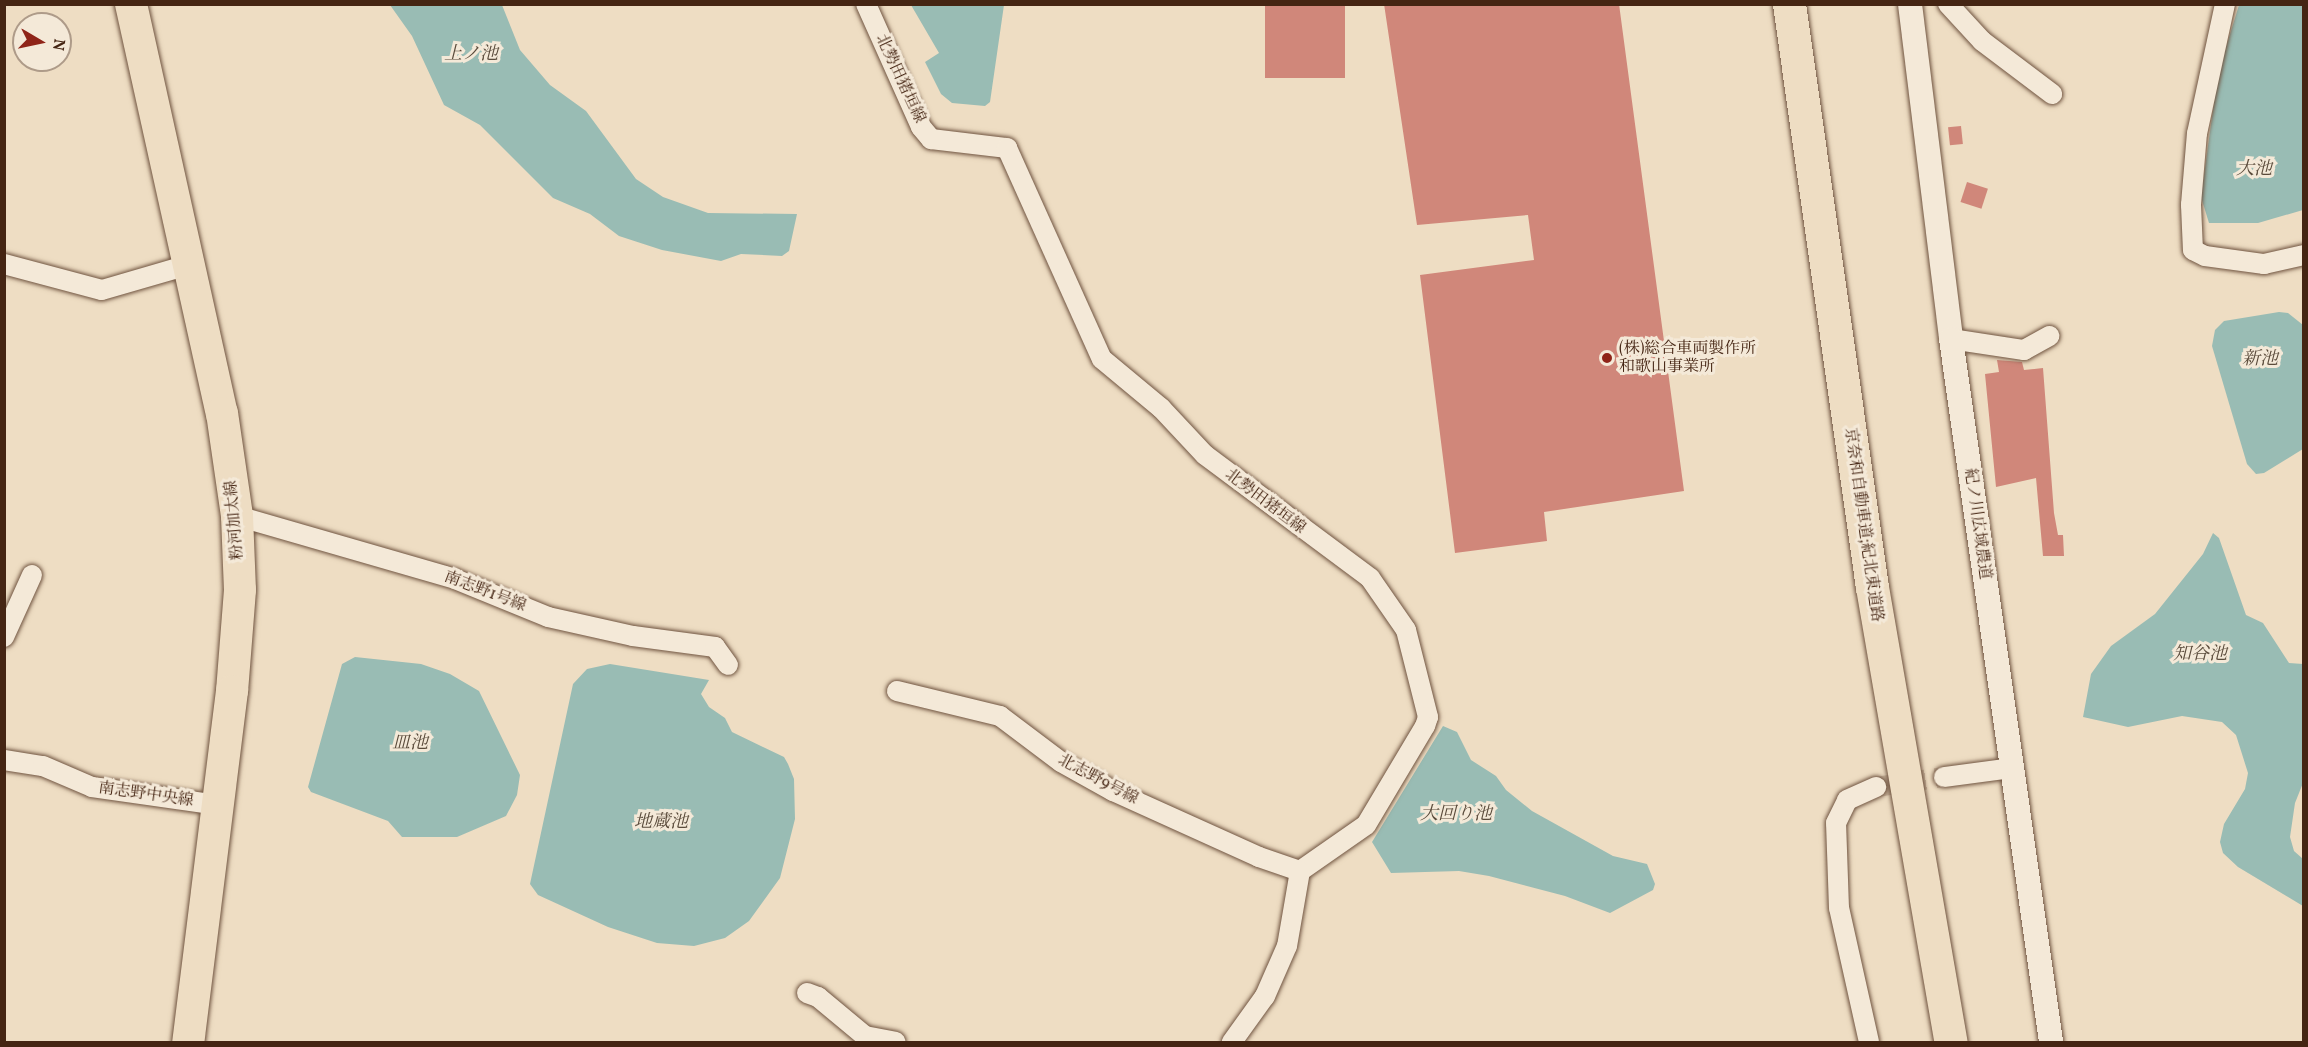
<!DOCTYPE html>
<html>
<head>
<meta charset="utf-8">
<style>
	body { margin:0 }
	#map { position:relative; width:2308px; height:1047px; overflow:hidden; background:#eeddc3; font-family:Vollkorn,"Noto Serif JP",serif }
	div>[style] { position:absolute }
	.water>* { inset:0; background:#99bcb4 }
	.building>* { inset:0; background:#d0877a; transform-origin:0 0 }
	.minor-tunnel>* { height:20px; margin-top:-10px; transform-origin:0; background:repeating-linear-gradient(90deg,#ccb8a0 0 20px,transparent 0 30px) }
	.roads { filter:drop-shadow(0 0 2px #6f533f) drop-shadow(0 0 2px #6f533f) }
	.minor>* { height:20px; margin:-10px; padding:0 10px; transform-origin:10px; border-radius:10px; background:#f4e9d8 }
	.tertiary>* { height:24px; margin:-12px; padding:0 12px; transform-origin:12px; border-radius:12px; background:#f4e9d8 }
	.primary>* { height:32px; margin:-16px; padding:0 16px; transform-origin:16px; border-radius:16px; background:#eeddc3 }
	.motorway>* { height:33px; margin:-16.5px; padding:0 16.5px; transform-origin:16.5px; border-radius:16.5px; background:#eeddc3 }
	.dots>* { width:16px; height:16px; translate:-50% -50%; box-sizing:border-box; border:3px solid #f4e9d8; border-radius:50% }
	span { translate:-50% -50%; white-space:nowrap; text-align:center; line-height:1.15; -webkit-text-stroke:6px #f4e9d8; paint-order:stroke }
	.street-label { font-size:16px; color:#452513 }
	.poi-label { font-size:16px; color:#452513 }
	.left { translate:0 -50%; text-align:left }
	.water-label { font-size:18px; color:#5a4b3b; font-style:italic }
	.frame { position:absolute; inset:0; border:6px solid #452513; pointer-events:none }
	.north { position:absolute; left:12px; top:12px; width:60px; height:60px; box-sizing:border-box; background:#f4e9d8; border:2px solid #ae9b89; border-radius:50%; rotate:99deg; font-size:16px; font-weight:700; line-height:24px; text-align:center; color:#452513 }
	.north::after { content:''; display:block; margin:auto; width:21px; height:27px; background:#8f2418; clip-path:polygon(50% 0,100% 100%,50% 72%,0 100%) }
</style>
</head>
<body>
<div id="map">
	<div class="water">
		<div style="clip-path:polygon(390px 5px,502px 5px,520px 50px,550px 85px,586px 111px,636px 179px,663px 197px,708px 213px,797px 214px,789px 251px,782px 256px,741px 254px,721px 261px,662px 250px,619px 236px,590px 214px,553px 198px,480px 125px,444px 105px,412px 36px)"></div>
		<div style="clip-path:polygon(911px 5px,1004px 5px,990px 102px,985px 106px,952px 103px,941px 94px,925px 62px,939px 53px)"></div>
		<div style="clip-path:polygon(2239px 5px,2304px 5px,2303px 210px,2258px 223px,2209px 223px,2201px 197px,2218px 73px)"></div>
		<div style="clip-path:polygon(2279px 312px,2288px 313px,2303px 325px,2303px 449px,2264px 473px,2256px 474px,2247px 464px,2212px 346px,2215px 330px,2224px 321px)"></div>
		<div style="clip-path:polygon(2213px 533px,2219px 538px,2246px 615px,2263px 623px,2289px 663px,2303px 664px,2303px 783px,2295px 803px,2290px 837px,2294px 851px,2303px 859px,2303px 906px,2238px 867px,2223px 853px,2220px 842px,2224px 824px,2245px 789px,2248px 773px,2236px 735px,2222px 722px,2182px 716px,2128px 727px,2083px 717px,2091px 674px,2111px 646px,2155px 614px,2203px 554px)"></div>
		<div style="clip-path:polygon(355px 657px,421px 664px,450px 674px,479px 691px,520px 775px,517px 795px,506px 816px,457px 837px,402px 837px,388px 821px,311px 792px,308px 787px,342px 664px)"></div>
		<div style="clip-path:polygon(610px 664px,709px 680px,701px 694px,709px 707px,725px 718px,732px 732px,784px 757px,788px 764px,794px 779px,795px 819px,780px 878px,749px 921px,725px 938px,694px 946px,657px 943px,608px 927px,538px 895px,530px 884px,573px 684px,587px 669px)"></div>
		<div style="clip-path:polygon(1443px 726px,1457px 732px,1471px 760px,1496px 776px,1506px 790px,1532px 811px,1613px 856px,1647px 864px,1655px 884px,1653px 890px,1610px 913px,1565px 896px,1489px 876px,1459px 871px,1391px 873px,1372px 842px)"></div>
	</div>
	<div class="building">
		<div style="left:1265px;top:4px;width:80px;height:74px"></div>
		<div style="clip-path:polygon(1384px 4px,1619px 4px,1684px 491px,1544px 512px,1547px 541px,1455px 553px,1420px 275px,1534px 260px,1528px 215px,1417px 225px)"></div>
		<div style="left:1961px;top:126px;width:18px;height:13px;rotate:84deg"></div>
		<div style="left:1967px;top:182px;width:22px;height:21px;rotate:18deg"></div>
		<div style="clip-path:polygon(1997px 360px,2022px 362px,2024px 370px,2043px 368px,2054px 513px,2058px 535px,2063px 535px,2064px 556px,2043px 556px,2036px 478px,1996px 487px,1985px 374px,1999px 372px)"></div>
	</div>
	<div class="minor-tunnel">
		<div style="left:1876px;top:787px;width:69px;rotate:-8.4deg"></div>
	</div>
	<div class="roads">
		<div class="minor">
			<div style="left:866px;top:4px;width:135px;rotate:65.9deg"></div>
			<div style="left:921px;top:127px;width:16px;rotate:50deg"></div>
			<div style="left:931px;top:139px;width:77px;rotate:6.8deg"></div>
			<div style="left:1007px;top:148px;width:231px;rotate:65.8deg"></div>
			<div style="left:1102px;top:359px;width:77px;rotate:39.7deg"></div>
			<div style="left:1161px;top:408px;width:64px;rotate:46.9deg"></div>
			<div style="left:1205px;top:455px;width:206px;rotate:36.7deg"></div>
			<div style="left:1370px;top:578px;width:63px;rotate:55.3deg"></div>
			<div style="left:1406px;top:630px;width:90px;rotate:75.8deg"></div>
			<div style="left:1428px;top:717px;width:9px;rotate:108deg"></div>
			<div style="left:1425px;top:726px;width:115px;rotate:120.8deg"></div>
			<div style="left:1366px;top:825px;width:80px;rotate:145.1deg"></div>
			<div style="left:1300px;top:871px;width:76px;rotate:99.8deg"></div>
			<div style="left:1287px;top:946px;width:55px;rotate:113.7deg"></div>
			<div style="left:1265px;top:996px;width:57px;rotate:125.7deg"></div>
			<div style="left:1948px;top:4px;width:50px;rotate:47.4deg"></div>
			<div style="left:1982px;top:41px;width:88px;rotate:37.1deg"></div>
			<div style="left:2225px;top:4px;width:132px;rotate:102.2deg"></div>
			<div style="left:2197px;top:133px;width:72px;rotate:94.8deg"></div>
			<div style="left:2191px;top:205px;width:45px;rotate:87.5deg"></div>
			<div style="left:2193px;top:250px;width:13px;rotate:27deg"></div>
			<div style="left:2205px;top:256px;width:60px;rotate:7.7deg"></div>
			<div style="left:2264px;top:264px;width:41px;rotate:-12.7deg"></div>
			<div style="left:4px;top:264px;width:101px;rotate:14.9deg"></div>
			<div style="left:102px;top:290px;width:90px;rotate:-16.2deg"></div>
			<div style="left:1951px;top:339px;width:74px;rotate:8.6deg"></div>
			<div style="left:2024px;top:350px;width:29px;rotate:-29deg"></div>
			<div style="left:237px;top:516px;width:227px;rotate:16.1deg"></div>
			<div style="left:455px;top:579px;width:100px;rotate:22.2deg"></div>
			<div style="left:548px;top:617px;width:87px;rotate:12.6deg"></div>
			<div style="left:633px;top:636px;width:83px;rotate:7.6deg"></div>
			<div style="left:715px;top:647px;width:22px;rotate:54deg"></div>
			<div style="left:4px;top:637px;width:68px;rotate:-65.7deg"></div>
			<div style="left:897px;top:691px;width:106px;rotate:13.6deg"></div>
			<div style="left:1000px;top:716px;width:76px;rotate:37deg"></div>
			<div style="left:1061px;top:762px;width:60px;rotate:29.1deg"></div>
			<div style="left:1113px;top:791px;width:160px;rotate:24.3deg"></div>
			<div style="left:1259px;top:857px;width:43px;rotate:18.9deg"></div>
			<div style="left:4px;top:760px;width:39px;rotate:9deg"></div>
			<div style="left:43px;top:766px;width:53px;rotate:23.2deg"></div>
			<div style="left:92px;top:787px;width:128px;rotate:8.1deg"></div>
			<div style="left:1944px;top:777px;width:69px;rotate:-7.5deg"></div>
			<div style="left:807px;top:993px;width:12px;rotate:20deg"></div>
			<div style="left:818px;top:997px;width:61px;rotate:39.7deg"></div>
			<div style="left:865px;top:1036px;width:31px;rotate:11deg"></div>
			<div style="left:1869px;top:1042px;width:137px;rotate:-102.6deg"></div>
			<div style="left:1839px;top:908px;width:85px;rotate:-92deg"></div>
			<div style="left:1836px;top:823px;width:25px;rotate:-64deg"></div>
			<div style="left:1847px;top:800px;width:32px;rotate:-24deg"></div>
		</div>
		<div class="tertiary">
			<div style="left:1910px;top:4px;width:337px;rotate:83deg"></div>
			<div style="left:1951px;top:339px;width:710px;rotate:81.9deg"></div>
		</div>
		<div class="primary">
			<div style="left:131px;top:4px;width:419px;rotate:77.5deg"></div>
			<div style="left:222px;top:413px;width:104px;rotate:81.7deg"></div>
			<div style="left:237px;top:516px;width:74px;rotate:87.7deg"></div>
			<div style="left:240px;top:590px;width:101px;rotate:94.5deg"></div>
			<div style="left:232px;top:691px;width:354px;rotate:97.1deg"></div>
		</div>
		<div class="motorway">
			<div style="left:1789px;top:4px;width:589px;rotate:81.9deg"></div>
			<div style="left:1872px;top:587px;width:462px;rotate:80.2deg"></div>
		</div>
	</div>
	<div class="dots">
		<div style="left:1607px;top:358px;background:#8f2418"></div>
	</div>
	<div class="street-label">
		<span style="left:900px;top:79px;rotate:65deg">北勢田猪垣線</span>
		<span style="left:1265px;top:502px;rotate:37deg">北勢田猪垣線</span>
		<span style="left:235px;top:520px;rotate:-95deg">粉河加太線</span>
		<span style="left:1977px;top:524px;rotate:82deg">紀ノ川広域農道</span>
		<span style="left:1863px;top:525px;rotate:82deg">京奈和自動車道;紀北東道路</span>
		<span style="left:485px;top:592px;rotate:21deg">南志野1号線</span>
		<span style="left:1098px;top:780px;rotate:28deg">北志野9号線</span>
		<span style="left:146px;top:795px;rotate:8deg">南志野中央線</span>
	</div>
	<div class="poi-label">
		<span class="left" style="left:1619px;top:358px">(株)総合車両製作所<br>和歌山事業所</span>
	</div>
	<div class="water-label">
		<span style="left:471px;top:55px">上ノ池</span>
		<span style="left:2254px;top:170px">大池</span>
		<span style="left:2260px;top:360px">新池</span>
		<span style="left:2200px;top:655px">知谷池</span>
		<span style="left:410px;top:744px">皿池</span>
		<span style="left:1456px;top:815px">大回り池</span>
		<span style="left:661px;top:823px">地蔵池</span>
	</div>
	<div class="frame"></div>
	<div class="north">N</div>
</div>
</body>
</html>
